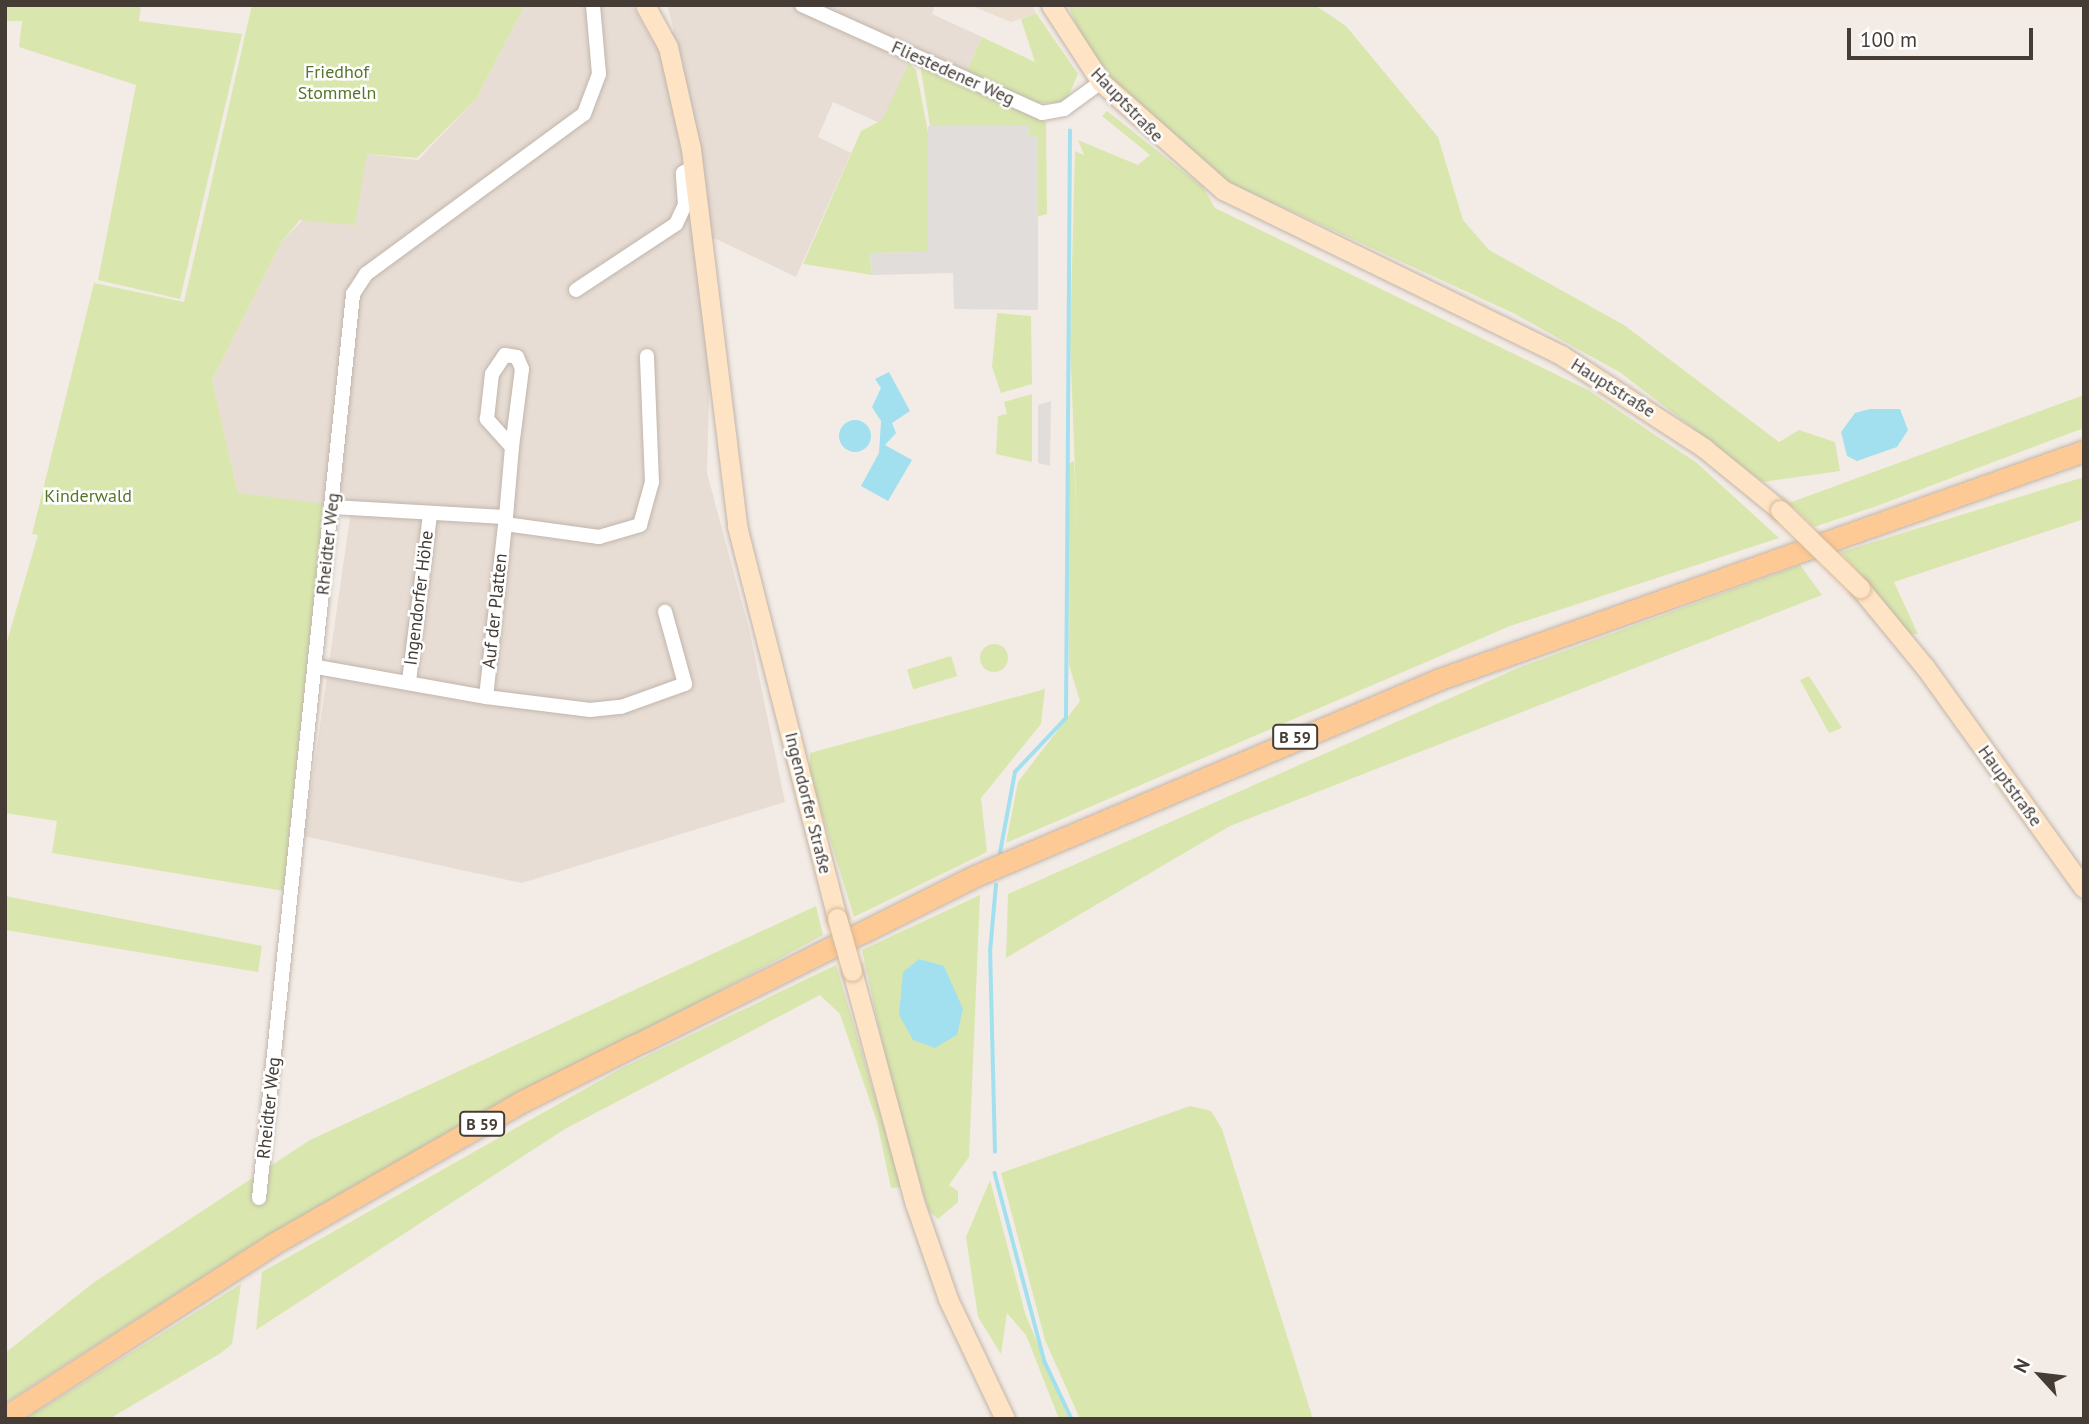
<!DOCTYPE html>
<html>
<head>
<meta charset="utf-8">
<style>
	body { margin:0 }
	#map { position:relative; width:2089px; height:1424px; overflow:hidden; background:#f3ece6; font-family:"PT Sans",sans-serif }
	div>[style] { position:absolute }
	.residential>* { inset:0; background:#e7ddd4 }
	.education>* { inset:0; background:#ecded0 }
	.green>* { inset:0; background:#d9e7ae; transform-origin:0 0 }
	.round { border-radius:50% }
	.parking>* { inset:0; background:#e1dddb }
	.water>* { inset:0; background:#a2e0ef }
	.stream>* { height:3.5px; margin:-1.75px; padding:0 1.75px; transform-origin:1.75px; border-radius:1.75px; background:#a2e0ef }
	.roads { filter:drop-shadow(0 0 2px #c1b5ab) drop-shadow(0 0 2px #c1b5ab) }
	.street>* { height:14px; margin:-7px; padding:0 7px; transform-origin:7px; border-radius:7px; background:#fff }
	.secondary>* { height:19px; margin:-9.5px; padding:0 9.5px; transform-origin:9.5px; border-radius:9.5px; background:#fee4c4 }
	.primary>* { height:21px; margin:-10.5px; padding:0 10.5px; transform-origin:10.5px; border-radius:10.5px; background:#fdc994 }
	.bridges { filter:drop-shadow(0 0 2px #d5b898) drop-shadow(0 0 2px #d5b898) }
	.secondary-bridge>* { height:19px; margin:-9.5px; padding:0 9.5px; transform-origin:9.5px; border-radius:9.5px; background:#fee4c4 }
	span { translate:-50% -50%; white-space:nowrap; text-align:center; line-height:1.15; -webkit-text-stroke:5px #fff; paint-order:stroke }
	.shield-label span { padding:2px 5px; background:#fff; border:2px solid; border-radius:5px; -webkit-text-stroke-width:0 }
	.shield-label { font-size:16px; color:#453c35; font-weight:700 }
	.park-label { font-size:18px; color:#567629 }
	.street-label { font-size:18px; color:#453c35 }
	.frame { position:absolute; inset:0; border:7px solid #453c35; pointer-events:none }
	.north { position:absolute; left:2005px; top:1340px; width:70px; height:70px; -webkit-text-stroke:5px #fff; paint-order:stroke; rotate:297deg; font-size:19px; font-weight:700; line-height:28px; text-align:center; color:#453c35 }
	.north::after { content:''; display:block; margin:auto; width:24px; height:32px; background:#453c35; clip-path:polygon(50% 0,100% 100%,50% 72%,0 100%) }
	.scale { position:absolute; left:1847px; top:28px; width:186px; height:32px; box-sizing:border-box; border:4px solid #453c35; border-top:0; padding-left:9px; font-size:21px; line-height:24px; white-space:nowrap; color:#453c35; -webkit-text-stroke:5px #fff; paint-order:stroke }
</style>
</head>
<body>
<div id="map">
	<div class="residential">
		<div style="clip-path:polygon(525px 5px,632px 5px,652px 40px,674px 31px,667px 5px,935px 5px,932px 14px,982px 37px,967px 71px,916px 48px,882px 124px,833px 102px,818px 137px,851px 153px,796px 277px,716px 239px,693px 241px,710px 365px,707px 473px,750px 633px,785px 802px,522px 883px,304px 836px,351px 511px,238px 493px,212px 380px,282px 241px,367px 154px,418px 160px,476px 99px)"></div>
	</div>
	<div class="education">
		<div style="clip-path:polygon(970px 5px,1032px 5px,1036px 13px,1011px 22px)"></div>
	</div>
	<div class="green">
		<div style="clip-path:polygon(5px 5px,141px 5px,139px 21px,242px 34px,180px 299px,98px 280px,136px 85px,19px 47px,22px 21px,5px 21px)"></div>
		<div style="clip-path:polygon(252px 5px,525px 5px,476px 99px,417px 158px,367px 154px,355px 225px,300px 220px,282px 241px,212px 380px,238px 493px,325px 504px,284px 891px,52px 853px,57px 821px,5px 813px,5px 648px,38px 535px,32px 534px,94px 283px,184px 302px)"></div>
		<div style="clip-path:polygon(1068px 5px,1315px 5px,1346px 26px,1438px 137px,1463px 220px,1489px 250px,1624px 325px,1779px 442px,1799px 430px,1835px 442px,1840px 471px,1763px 482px,1621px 373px,1513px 313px,1226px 181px,1135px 107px,1087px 50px)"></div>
		<div style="clip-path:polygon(1036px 13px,1078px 74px,1068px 97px,1058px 103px,1036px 103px,967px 71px,982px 37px,1035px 62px,1021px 19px)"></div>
		<div style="clip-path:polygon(909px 63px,916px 70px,928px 132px,928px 252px,870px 253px,872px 275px,803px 264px,861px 131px,882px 120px)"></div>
		<div style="clip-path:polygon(920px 64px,1046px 122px,1047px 214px,1036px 217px,1038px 137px,1028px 136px,1029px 126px,930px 126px)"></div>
		<div style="clip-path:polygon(1107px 111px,1203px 187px,1215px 208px,1588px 390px,1697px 463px,1779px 538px,1510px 626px,1006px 843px,1018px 782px,1080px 701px,1069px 665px,1068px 464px,1074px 461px,1078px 551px,1070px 340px,1075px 151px,1084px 155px,1078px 140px,1138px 165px,1150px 155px,1102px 116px)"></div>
		<div style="clip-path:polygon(997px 313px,1031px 316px,1032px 384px,1001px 393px,992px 367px)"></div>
		<div style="clip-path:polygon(1032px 394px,1032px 462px,996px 454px,998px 416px,1007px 414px,1004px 402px)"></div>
		<div style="clip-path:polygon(2084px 395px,2084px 428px,1877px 506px,1814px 527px,1789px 503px)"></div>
		<div style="clip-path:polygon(2084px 477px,2084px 519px,1894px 582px,1918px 634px,1909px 634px,1841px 552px)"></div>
		<div style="clip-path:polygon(1800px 565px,1822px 595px,1230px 826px,1006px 958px,1008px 894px,1518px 668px)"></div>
		<div class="round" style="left:980px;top:644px;width:28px;height:28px"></div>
		<div style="left:951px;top:656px;width:21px;height:46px;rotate:73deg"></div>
		<div style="clip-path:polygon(1809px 676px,1842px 728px,1829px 733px,1800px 680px)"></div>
		<div style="clip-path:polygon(1045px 689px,1041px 724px,981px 798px,987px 852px,854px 917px,810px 774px,810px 753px)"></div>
		<div style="clip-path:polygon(980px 895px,969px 1157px,949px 1185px,958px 1191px,958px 1202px,938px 1219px,929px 1211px,898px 1115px,862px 950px)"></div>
		<div style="clip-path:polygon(5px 896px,262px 946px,258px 972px,5px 930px)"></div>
		<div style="clip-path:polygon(816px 906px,823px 935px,264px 1238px,5px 1403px,5px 1353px,93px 1283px,310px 1140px)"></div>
		<div style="clip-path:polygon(836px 965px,902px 1187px,891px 1188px,877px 1122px,840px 1014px,820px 995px,565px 1129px,256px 1330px,262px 1272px,622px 1068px)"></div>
		<div style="clip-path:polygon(1190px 1106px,1211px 1111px,1222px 1129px,1313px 1419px,1080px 1419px,1045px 1340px,1001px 1173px)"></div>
		<div style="clip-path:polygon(990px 1180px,1025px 1313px,1069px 1419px,1059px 1419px,1026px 1335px,1007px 1313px,1001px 1354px,978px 1317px,966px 1237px)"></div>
		<div style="clip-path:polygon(241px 1284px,232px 1344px,221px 1353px,109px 1419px,25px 1419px)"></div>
	</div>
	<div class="parking">
		<div style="clip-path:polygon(928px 126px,1029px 126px,1028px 136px,1038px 137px,1038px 310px,954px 309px,953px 273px,872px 275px,870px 253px,928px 252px)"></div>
		<div style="clip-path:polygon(1051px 401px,1050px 466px,1038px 463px,1038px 405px)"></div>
	</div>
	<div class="water">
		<div style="clip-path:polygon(889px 372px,910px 411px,892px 423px,896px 433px,885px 445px,912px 460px,888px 501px,861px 486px,879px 453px,881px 421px,872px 407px,881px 388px,875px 379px)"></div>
		<div style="clip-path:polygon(1870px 409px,1900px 409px,1908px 430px,1897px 447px,1857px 461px,1847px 456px,1841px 432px,1855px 413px)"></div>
		<div class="round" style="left:839px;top:420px;width:32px;height:32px"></div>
		<div style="clip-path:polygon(919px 959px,944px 966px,963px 1009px,957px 1035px,935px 1048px,913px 1040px,899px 1015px,903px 972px)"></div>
	</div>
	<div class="stream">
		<div style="left:1000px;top:853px;width:82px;rotate:-79.5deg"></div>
		<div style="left:1015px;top:772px;width:74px;rotate:-46.6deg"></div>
		<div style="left:1066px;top:718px;width:587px;rotate:-89.61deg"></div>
		<div style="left:995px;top:1152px;width:200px;rotate:-91.4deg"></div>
		<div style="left:990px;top:952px;width:67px;rotate:-84.9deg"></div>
		<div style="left:995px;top:1173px;width:196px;rotate:75.2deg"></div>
		<div style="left:1045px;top:1362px;width:63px;rotate:64.7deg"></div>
	</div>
	<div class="roads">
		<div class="street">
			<div style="left:802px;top:5px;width:263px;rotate:24.2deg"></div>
			<div style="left:1042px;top:113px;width:22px;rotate:-10deg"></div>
			<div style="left:1064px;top:109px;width:46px;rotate:-36.1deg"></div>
			<div style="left:576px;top:290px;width:120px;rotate:-33.4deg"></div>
			<div style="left:676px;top:224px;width:21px;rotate:-65deg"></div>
			<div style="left:685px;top:205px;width:32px;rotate:-94deg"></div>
			<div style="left:683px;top:173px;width:13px;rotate:-32deg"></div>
			<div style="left:331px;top:507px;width:175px;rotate:3.3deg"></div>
			<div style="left:506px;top:517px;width:70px;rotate:-85.1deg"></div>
			<div style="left:512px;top:447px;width:38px;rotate:-132deg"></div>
			<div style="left:487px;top:419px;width:45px;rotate:-83.7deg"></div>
			<div style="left:492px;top:374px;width:23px;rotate:-56deg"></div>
			<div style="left:505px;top:355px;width:12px;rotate:9deg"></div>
			<div style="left:517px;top:357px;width:13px;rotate:67deg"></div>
			<div style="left:522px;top:369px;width:79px;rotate:97.3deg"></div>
			<div style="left:506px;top:517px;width:7px;rotate:98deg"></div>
			<div style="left:505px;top:524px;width:95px;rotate:7.9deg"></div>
			<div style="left:599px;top:537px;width:43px;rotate:-16.3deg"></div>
			<div style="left:640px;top:525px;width:45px;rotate:-74.4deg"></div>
			<div style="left:652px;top:482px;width:126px;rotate:-92.3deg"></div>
			<div style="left:317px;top:667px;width:172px;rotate:10.1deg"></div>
			<div style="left:486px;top:697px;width:105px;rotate:7.1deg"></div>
			<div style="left:590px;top:710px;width:31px;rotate:-6deg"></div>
			<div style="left:621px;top:707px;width:68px;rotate:-19.8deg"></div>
			<div style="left:685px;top:684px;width:75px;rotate:-105.5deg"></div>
			<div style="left:409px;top:681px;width:168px;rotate:-82.8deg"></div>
			<div style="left:486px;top:697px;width:174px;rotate:-83.7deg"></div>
			<div style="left:259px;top:1198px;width:909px;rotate:-84.06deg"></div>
			<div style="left:353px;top:294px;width:24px;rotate:-57deg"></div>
			<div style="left:366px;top:274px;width:270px;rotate:-36.3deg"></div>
			<div style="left:584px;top:114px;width:43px;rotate:-69.4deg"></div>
			<div style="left:599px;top:74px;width:69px;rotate:-95deg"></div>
		</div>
		<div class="secondary">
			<div style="left:645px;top:5px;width:48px;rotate:61.3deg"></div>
			<div style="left:668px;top:47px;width:105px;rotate:77.3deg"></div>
			<div style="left:691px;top:149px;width:380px;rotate:83deg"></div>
			<div style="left:737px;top:526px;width:405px;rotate:75.7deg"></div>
			<div style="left:1051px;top:5px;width:92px;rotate:57deg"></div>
			<div style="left:1101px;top:82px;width:163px;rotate:41.5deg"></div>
			<div style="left:1223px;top:190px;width:376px;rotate:26deg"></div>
			<div style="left:1561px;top:355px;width:171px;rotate:33deg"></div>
			<div style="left:1704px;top:448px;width:98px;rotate:39.2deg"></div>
			<div style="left:1860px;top:588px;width:102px;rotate:50.6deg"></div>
			<div style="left:1925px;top:667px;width:272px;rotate:54.3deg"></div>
			<div style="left:852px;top:971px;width:241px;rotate:74.9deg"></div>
			<div style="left:915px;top:1204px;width:101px;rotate:70.8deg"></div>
			<div style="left:948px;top:1299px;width:133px;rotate:64.6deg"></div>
		</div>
		<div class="primary">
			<div style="left:5px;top:1417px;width:321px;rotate:-32.8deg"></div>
			<div style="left:275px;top:1243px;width:286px;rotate:-29.8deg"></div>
			<div style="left:523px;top:1101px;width:505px;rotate:-26.46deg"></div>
			<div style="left:975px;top:876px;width:505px;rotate:-22.96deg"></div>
			<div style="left:1440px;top:679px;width:683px;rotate:-19.5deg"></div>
		</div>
	</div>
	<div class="bridges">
		<div class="secondary-bridge">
			<div style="left:1780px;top:510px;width:112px;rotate:44.3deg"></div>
			<div style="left:837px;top:918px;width:55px;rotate:74.2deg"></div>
		</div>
	</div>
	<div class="shield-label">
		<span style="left:1295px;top:737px">B 59</span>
		<span style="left:482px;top:1124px">B 59</span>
	</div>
	<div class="park-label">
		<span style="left:337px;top:83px">Friedhof<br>Stommeln</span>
		<span style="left:88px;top:496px">Kinderwald</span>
	</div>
	<div class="street-label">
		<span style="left:953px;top:73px;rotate:24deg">Fliestedener Weg</span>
		<span style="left:1127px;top:105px;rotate:46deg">Hauptstraße</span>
		<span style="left:1613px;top:388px;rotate:32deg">Hauptstraße</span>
		<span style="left:328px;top:544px;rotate:-84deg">Rheidter Weg</span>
		<span style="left:419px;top:598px;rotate:-83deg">Ingendorfer Höhe</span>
		<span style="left:495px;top:611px;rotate:-84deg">Auf der Platten</span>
		<span style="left:2010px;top:786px;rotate:54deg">Hauptstraße</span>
		<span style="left:808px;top:803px;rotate:76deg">Ingendorfer Straße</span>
		<span style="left:269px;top:1108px;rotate:-84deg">Rheidter Weg</span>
	</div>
	<div class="frame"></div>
	<div class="north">N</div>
	<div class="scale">100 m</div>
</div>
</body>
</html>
